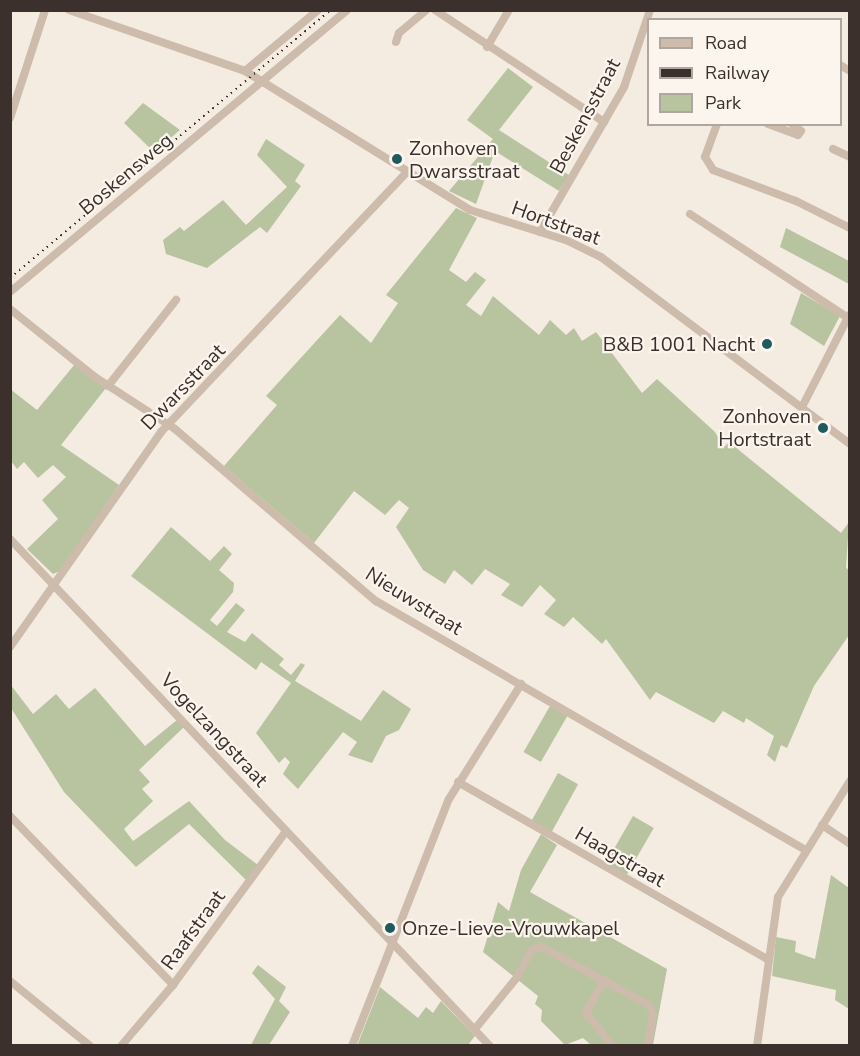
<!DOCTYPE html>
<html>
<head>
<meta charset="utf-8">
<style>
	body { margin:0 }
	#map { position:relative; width:860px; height:1056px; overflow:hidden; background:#f4ebe1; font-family:"Nunito Sans",sans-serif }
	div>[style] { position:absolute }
	.green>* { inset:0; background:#b8c4a0; transform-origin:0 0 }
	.minor>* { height:8px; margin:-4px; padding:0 4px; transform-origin:4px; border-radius:4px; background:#cdbbac }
	.rail>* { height:2px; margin-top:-1px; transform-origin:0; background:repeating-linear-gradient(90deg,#3b302b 0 1.5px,transparent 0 6px) }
	.dots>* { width:16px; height:16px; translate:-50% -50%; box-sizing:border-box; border:3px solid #fbf5ee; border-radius:50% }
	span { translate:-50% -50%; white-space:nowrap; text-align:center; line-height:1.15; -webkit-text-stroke:4.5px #fbf5ee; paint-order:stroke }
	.street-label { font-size:20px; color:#3b302b }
	.poi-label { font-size:20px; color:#3b302b }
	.left { translate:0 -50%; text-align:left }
	.right { translate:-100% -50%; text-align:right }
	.frame { position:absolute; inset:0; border:12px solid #3b302b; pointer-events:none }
	.legend { position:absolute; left:647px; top:18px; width:195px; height:108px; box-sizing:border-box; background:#fbf5ee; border:2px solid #aea6a0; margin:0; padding:8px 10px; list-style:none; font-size:18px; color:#3b302b }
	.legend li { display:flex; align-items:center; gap:12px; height:30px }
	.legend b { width:30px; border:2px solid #aea6a0 }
</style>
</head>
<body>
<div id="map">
	<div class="green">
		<div style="clip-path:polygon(508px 68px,533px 87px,499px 130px,569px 175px,559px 191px,495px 151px,476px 204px,449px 191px,493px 139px,467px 120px)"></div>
		<div style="clip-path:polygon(143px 103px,180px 130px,154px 152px,124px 123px)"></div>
		<div style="clip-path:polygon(266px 139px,305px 165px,295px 181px,301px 186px,267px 233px,260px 227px,207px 268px,166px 254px,163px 240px,180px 227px,184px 231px,223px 200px,246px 225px,287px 187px,257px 155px)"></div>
		<div style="clip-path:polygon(456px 208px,477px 218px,449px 270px,466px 282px,475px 272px,486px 280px,466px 305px,481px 316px,493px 296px,539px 335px,550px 320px,566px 335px,574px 328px,582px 341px,596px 332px,642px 393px,657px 379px,715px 432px,724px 447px,729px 442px,841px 533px,849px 522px,846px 568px,849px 570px,849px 635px,814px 686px,787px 748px,781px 745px,775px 762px,767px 755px,774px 736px,746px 718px,744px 723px,723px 711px,714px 723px,656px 692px,650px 700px,606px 639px,602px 644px,573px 617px,564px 627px,544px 614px,556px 600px,540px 585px,522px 607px,501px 595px,510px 584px,485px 569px,472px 585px,454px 570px,445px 584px,423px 570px,396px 527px,409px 508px,399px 500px,385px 515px,354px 491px,314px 543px,224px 466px,277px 405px,266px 396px,340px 315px,371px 343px,398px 303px,386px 295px)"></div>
		<div style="clip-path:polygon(786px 228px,849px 261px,849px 284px,780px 247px)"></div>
		<div style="clip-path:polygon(801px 293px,840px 316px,824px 346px,790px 324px)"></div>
		<div style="clip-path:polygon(75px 364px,106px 388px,61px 445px,119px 485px,60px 571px,53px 574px,27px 549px,58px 519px,42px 500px,66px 477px,53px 465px,38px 478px,24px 462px,17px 469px,11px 461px,10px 389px,37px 410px)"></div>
		<div style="clip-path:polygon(171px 527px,210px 561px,224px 546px,232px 554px,219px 570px,234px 583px,233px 592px,210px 620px,217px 626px,236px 603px,245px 610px,227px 632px,245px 642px,252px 633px,284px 659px,279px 665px,291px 675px,301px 663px,305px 665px,295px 681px,361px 721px,383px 690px,411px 709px,399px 730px,386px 736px,372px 763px,348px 755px,357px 742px,343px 732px,298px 789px,283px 774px,290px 762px,285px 757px,279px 763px,256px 733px,291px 683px,261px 662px,256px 670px,131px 576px)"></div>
		<div style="clip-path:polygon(10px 684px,33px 714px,56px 694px,69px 709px,95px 688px,145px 746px,177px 720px,184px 727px,139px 770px,150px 782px,142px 789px,153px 801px,124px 829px,133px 841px,189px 801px,225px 840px,258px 865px,246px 880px,189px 824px,136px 867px,64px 792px,11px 708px)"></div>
		<div style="left:550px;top:706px;width:20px;height:53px;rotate:30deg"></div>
		<div style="left:558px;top:773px;width:23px;height:56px;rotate:29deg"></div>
		<div style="left:633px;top:816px;width:24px;height:57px;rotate:30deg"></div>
		<div style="clip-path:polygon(541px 834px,557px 845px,530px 892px,667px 969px,653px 1045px,591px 1045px,583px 1038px,565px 1045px,541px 1021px,542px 1010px,535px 1004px,538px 996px,483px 952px,498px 902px,509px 911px,521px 870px)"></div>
		<div style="clip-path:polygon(831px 875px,849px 888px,849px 1009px,835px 1000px,836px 990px,772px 976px,776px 937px,796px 941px,795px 952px,815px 959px)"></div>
		<div style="clip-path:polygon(258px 965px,286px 987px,279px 1001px,290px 1012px,269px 1045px,251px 1045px,275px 999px,252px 973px)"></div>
		<div style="clip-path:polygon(380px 987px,418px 1018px,426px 1007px,433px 1013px,441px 1001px,475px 1036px,468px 1045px,357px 1046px)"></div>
	</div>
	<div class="minor">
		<div style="left:69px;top:10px;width:186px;rotate:19.1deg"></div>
		<div style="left:245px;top:71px;width:264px;rotate:31.7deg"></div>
		<div style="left:470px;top:210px;width:101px;rotate:17.4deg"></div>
		<div style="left:566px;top:240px;width:39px;rotate:26deg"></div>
		<div style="left:601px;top:257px;width:311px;rotate:36.9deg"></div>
		<div style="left:435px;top:10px;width:203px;rotate:33.5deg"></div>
		<div style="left:396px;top:42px;width:9px;rotate:-72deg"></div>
		<div style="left:399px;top:33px;width:35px;rotate:-40deg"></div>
		<div style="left:487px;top:47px;width:43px;rotate:-59.3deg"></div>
		<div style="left:840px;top:65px;width:12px;rotate:31deg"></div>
		<div style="left:245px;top:71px;width:95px;rotate:-39.9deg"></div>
		<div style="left:10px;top:118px;width:114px;rotate:-72deg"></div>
		<div style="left:717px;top:124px;width:35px;rotate:110deg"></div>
		<div style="left:705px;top:157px;width:15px;rotate:58deg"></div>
		<div style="left:713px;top:170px;width:89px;rotate:20.5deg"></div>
		<div style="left:796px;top:201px;width:60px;rotate:26.6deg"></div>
		<div style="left:768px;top:124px;width:32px;rotate:20deg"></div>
		<div style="left:798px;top:135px;width:5px;rotate:-53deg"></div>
		<div style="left:792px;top:124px;width:11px;rotate:38deg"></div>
		<div style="left:833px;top:149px;width:19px;rotate:25deg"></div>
		<div style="left:690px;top:214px;width:191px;rotate:33.3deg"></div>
		<div style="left:540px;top:232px;width:168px;rotate:-59.9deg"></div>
		<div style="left:624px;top:87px;width:81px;rotate:-71.3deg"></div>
		<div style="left:10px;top:292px;width:439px;rotate:-39.9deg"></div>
		<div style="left:10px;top:309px;width:109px;rotate:38.7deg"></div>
		<div style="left:95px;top:377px;width:95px;rotate:33deg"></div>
		<div style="left:175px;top:429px;width:265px;rotate:40.6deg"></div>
		<div style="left:376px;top:601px;width:496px;rotate:30.1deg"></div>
		<div style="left:108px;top:386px;width:110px;rotate:-51.7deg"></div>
		<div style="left:802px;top:407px;width:103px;rotate:-62.9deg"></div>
		<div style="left:10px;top:539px;width:698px;rotate:46.57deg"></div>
		<div style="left:10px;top:647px;width:263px;rotate:-54.9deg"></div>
		<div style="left:161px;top:432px;width:358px;rotate:-46.6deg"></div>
		<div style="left:458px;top:782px;width:356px;rotate:29.8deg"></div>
		<div style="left:10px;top:816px;width:235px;rotate:46deg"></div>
		<div style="left:822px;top:825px;width:34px;rotate:34deg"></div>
		<div style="left:604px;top:980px;width:38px;rotate:119deg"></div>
		<div style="left:586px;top:1013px;width:43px;rotate:50.7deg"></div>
		<div style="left:10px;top:981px;width:103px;rotate:39.1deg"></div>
		<div style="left:475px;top:1029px;width:68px;rotate:-50.9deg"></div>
		<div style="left:518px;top:976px;width:28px;rotate:-63deg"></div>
		<div style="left:531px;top:951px;width:10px;rotate:-29deg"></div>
		<div style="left:540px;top:946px;width:124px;rotate:28.4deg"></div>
		<div style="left:649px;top:1005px;width:11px;rotate:68deg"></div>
		<div style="left:653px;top:1015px;width:31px;rotate:99deg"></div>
		<div style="left:121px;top:1046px;width:80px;rotate:-49.6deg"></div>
		<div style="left:173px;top:985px;width:191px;rotate:-53.7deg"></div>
		<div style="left:352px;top:1046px;width:265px;rotate:-68.6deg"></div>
		<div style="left:449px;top:799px;width:136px;rotate:-57.9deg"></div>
		<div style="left:757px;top:1046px;width:150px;rotate:-82deg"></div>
		<div style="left:778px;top:897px;width:137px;rotate:-58.2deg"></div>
	</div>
	<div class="rail">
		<div style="left:10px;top:278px;width:418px;rotate:-39.9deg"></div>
	</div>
	<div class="dots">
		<div style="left:397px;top:159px;background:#1f5a5e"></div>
		<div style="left:767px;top:344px;background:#1f5a5e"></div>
		<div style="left:823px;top:428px;background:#1f5a5e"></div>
		<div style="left:390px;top:928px;background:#1f5a5e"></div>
	</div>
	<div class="street-label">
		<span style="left:585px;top:116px;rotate:-62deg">Beskensstraat</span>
		<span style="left:126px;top:174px;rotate:-40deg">Boskensweg</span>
		<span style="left:556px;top:223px;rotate:20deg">Hortstraat</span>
		<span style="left:183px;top:387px;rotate:-46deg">Dwarsstraat</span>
		<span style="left:414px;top:601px;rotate:32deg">Nieuwstraat</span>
		<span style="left:214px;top:730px;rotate:47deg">Vogelzangstraat</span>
		<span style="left:620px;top:857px;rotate:30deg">Haagstraat</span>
		<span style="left:193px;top:930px;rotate:-54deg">Raafstraat</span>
	</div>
	<div class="poi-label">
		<span class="left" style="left:409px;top:160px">Zonhoven<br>Dwarsstraat</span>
		<span class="right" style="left:755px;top:344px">B&amp;B 1001 Nacht</span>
		<span class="right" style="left:811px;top:428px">Zonhoven<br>Hortstraat</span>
		<span class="left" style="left:402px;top:928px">Onze-Lieve-Vrouwkapel</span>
	</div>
	<div class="frame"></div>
	<ul class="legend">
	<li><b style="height:8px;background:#cdbbac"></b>Road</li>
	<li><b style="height:8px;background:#3b302b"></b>Railway</li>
	<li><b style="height:16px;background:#b8c4a0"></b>Park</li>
	</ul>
</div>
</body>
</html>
